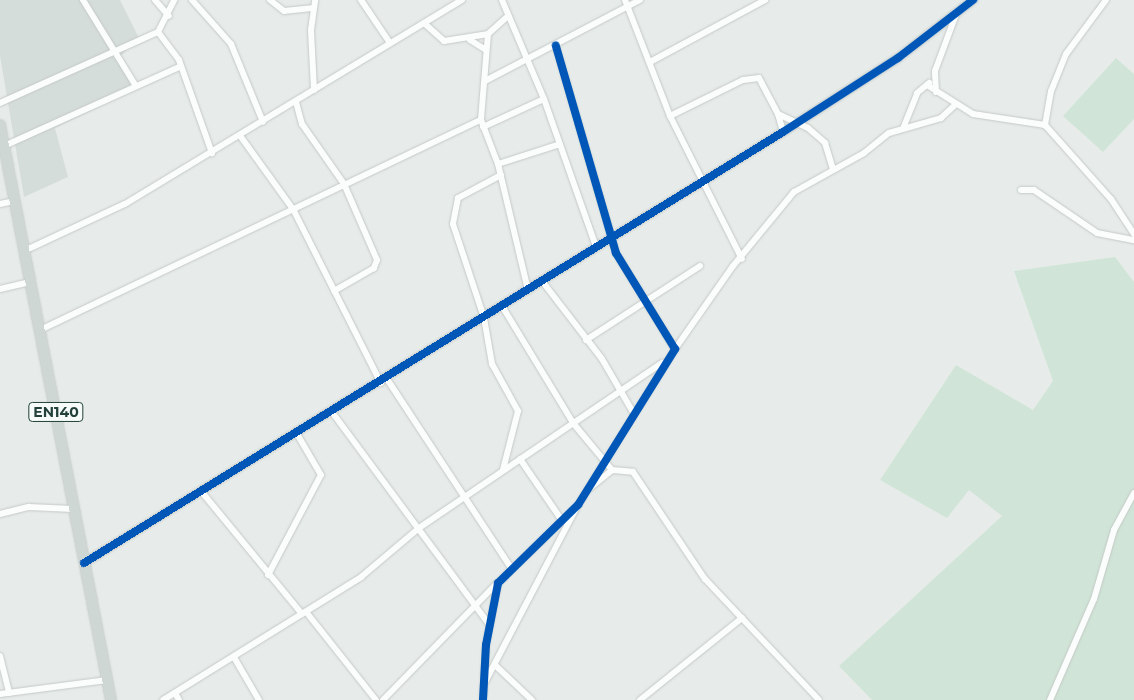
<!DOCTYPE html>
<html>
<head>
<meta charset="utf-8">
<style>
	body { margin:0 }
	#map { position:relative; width:1134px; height:700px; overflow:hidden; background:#e7ecea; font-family:Montserrat,sans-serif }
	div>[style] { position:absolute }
	.built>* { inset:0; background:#d5ddda }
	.green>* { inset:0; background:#d0e5d7 }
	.roads { filter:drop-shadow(0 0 1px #c4c9c7) drop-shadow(0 0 1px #c4c9c7) }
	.minor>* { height:6px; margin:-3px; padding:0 3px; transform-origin:3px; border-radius:3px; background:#fbfcfc }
	.tertiary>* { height:8px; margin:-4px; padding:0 4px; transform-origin:4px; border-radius:4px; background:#fbfcfc }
	.primary>* { height:10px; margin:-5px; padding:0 5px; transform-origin:5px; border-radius:5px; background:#cfd7d5 }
	.cycleway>* { height:8px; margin:-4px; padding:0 4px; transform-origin:4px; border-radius:4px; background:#0057b8 }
	span { translate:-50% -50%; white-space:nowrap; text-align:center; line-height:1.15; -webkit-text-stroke:4px #f6faf8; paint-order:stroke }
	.shield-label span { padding:1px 4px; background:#f6faf8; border:1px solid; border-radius:4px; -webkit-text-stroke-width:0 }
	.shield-label { font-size:14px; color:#234139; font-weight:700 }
</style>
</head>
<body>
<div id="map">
	<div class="built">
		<div style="clip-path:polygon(0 0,120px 0,139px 38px,121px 56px,140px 87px,55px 128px,68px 177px,24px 197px,0 56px)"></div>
	</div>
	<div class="green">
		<div style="clip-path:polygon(1116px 58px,1134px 74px,1134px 119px,1103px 152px,1063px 116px)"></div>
		<div style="clip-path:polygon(1115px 257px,1134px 282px,1134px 700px,872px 700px,839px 666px,1002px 516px,969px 490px,947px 518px,880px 480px,956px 365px,1033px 410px,1053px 381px,1014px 271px)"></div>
	</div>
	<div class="roads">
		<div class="minor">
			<div style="left:83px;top:0;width:101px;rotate:58.4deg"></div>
			<div style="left:155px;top:0;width:21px;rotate:49deg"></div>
			<div style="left:192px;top:0;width:59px;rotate:48.4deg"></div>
			<div style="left:231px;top:44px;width:84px;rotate:67.7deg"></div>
			<div style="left:270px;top:0;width:18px;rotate:38deg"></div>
			<div style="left:284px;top:11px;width:30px;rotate:-6deg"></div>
			<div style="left:361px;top:0;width:52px;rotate:56deg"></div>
			<div style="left:502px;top:0;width:108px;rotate:67deg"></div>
			<div style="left:544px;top:99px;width:157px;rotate:70.6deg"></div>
			<div style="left:625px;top:0;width:124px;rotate:68.8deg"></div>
			<div style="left:670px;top:116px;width:160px;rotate:63.3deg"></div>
			<div style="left:1106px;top:0;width:67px;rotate:126.5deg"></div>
			<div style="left:1066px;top:54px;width:40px;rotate:112deg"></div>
			<div style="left:1051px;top:91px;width:35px;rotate:100deg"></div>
			<div style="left:1045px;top:125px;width:99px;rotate:48.3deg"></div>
			<div style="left:1111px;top:199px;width:42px;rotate:56.7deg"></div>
			<div style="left:508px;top:16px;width:27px;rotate:138deg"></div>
			<div style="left:488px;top:34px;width:86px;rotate:94.7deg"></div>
			<div style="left:481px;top:120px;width:47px;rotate:68.9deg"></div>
			<div style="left:498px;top:164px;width:130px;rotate:76.6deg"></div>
			<div style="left:424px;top:23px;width:27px;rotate:42deg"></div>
			<div style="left:444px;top:41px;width:45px;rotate:-9deg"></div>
			<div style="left:158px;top:32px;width:35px;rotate:53deg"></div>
			<div style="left:179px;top:60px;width:99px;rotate:70.5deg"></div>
			<div style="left:470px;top:40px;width:19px;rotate:32deg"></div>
			<div style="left:650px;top:62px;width:131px;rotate:-28.3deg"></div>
			<div style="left:485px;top:81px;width:175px;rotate:-27.6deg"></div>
			<div style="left:927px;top:85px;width:54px;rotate:32.2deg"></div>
			<div style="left:973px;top:114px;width:73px;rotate:8.7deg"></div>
			<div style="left:314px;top:90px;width:60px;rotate:-92.9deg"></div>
			<div style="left:311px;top:30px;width:30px;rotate:-82deg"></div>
			<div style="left:936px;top:92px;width:21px;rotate:-93deg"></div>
			<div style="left:935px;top:71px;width:63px;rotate:-69.6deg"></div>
			<div style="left:296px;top:102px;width:23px;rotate:75deg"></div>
			<div style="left:302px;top:124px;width:73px;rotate:55deg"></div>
			<div style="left:344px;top:184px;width:83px;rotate:66.5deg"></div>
			<div style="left:377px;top:260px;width:9px;rotate:111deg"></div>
			<div style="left:374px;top:268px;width:46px;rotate:150.1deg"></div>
			<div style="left:0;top:103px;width:173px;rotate:-24.2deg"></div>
			<div style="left:158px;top:32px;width:36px;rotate:-63deg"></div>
			<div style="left:778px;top:114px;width:19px;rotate:74deg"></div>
			<div style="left:670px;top:116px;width:81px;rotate:-26.3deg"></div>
			<div style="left:743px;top:80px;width:16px;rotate:-7deg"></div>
			<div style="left:759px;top:78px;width:41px;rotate:62.2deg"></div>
			<div style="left:778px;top:114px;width:33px;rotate:25deg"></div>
			<div style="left:808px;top:128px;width:23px;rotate:41deg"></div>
			<div style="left:825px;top:143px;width:27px;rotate:73deg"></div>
			<div style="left:904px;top:126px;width:35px;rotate:-68deg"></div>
			<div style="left:917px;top:93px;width:16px;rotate:-40deg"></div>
			<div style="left:483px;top:127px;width:67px;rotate:-24.7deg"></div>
			<div style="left:241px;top:137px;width:89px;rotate:54.2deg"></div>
			<div style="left:293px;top:209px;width:195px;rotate:63.2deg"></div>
			<div style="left:4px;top:146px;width:194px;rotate:-24.3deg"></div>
			<div style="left:498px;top:164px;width:65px;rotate:-17.9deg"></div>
			<div style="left:501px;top:175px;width:49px;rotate:151.9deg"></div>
			<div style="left:458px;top:198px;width:26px;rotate:101deg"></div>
			<div style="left:453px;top:224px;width:99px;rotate:71.7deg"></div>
			<div style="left:484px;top:318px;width:47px;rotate:80.1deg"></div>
			<div style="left:492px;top:364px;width:54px;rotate:61deg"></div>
			<div style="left:518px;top:411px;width:61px;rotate:104.3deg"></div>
			<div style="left:1021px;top:190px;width:13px"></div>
			<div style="left:1034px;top:190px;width:76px;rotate:34.3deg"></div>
			<div style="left:1097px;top:233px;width:38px;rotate:11deg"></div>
			<div style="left:0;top:204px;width:14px;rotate:-12deg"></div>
			<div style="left:24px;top:251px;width:111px;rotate:-25deg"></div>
			<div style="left:125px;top:204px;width:394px;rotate:-31.2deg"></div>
			<div style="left:542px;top:281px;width:98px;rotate:52.4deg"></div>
			<div style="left:602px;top:359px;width:61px;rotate:59.7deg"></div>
			<div style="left:0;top:289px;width:31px;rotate:-13deg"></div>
			<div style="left:502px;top:306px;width:137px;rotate:58.7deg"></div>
			<div style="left:573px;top:423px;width:61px;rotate:50.3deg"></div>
			<div style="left:40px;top:330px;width:488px;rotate:-25.5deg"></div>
			<div style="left:586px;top:340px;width:136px;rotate:-33deg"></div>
			<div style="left:675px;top:349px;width:101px;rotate:-55.1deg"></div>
			<div style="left:733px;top:266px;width:96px;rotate:-50.5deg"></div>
			<div style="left:794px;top:192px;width:80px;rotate:-29.1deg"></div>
			<div style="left:864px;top:153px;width:32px;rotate:-39deg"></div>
			<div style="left:889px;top:133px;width:54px;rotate:-16.1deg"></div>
			<div style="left:941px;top:118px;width:18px;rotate:-43deg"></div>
			<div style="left:387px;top:379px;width:226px;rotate:56.7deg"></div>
			<div style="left:332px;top:412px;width:264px;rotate:53.5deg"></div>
			<div style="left:520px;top:459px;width:73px;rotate:55.7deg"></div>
			<div style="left:590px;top:488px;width:28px;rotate:-39deg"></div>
			<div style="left:612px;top:470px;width:21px;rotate:5deg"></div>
			<div style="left:633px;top:472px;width:129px;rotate:56.1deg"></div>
			<div style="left:705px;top:579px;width:166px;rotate:46.7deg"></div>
			<div style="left:201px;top:491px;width:159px;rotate:50.6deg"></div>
			<div style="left:0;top:514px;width:30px;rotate:-14deg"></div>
			<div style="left:29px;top:507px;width:44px;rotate:2.6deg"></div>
			<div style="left:268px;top:575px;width:113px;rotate:-62.1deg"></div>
			<div style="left:321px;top:475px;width:48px;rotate:-120.3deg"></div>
			<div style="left:307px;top:613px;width:111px;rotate:51.6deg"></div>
			<div style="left:0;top:656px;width:38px;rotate:76deg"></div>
			<div style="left:235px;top:659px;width:48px;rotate:59.7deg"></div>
			<div style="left:496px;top:666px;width:50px;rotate:43.4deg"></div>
			<div style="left:484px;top:684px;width:200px;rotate:-62.3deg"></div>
			<div style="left:175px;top:693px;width:8px;rotate:60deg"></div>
			<div style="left:0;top:694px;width:108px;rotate:-7.5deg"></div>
			<div style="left:163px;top:700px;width:233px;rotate:-31.8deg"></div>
			<div style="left:361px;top:577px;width:76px;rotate:-40.2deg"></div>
			<div style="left:419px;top:528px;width:294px;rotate:-34.2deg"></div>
			<div style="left:383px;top:700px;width:163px;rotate:-45.7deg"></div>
			<div style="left:483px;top:700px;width:55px;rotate:-86.9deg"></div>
			<div style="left:486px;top:645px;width:63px;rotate:-79deg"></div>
			<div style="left:498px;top:583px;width:112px;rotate:-44.3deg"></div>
			<div style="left:578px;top:505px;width:184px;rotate:-58.1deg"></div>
			<div style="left:675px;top:349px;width:113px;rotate:-121.6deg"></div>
			<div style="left:616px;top:253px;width:216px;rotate:-106.2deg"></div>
			<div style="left:640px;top:700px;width:131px;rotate:-38.8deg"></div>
			<div style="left:1050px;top:700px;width:110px;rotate:-66.5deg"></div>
			<div style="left:1094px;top:599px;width:72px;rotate:-73.8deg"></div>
			<div style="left:1114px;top:530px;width:42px;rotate:-61.6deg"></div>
		</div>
		<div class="tertiary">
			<div style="left:84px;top:563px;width:821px;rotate:-31.66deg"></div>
			<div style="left:783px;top:132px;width:137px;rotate:-32.8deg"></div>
			<div style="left:898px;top:58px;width:95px;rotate:-37.7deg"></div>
		</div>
		<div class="primary">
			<div style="left:0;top:125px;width:586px;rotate:79.07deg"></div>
		</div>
	</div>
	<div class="cycleway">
		<div style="left:84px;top:563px;width:821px;rotate:-31.66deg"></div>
		<div style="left:783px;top:132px;width:137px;rotate:-32.8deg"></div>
		<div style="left:898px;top:58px;width:95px;rotate:-37.7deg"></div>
		<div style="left:483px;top:700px;width:55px;rotate:-86.9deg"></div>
		<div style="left:486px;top:645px;width:63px;rotate:-79deg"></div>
		<div style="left:498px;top:583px;width:112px;rotate:-44.3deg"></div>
		<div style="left:578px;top:505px;width:184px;rotate:-58.1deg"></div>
		<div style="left:675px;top:349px;width:113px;rotate:-121.6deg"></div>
		<div style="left:616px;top:253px;width:216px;rotate:-106.2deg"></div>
	</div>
	<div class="shield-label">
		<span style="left:56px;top:412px">EN140</span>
	</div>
</div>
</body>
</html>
